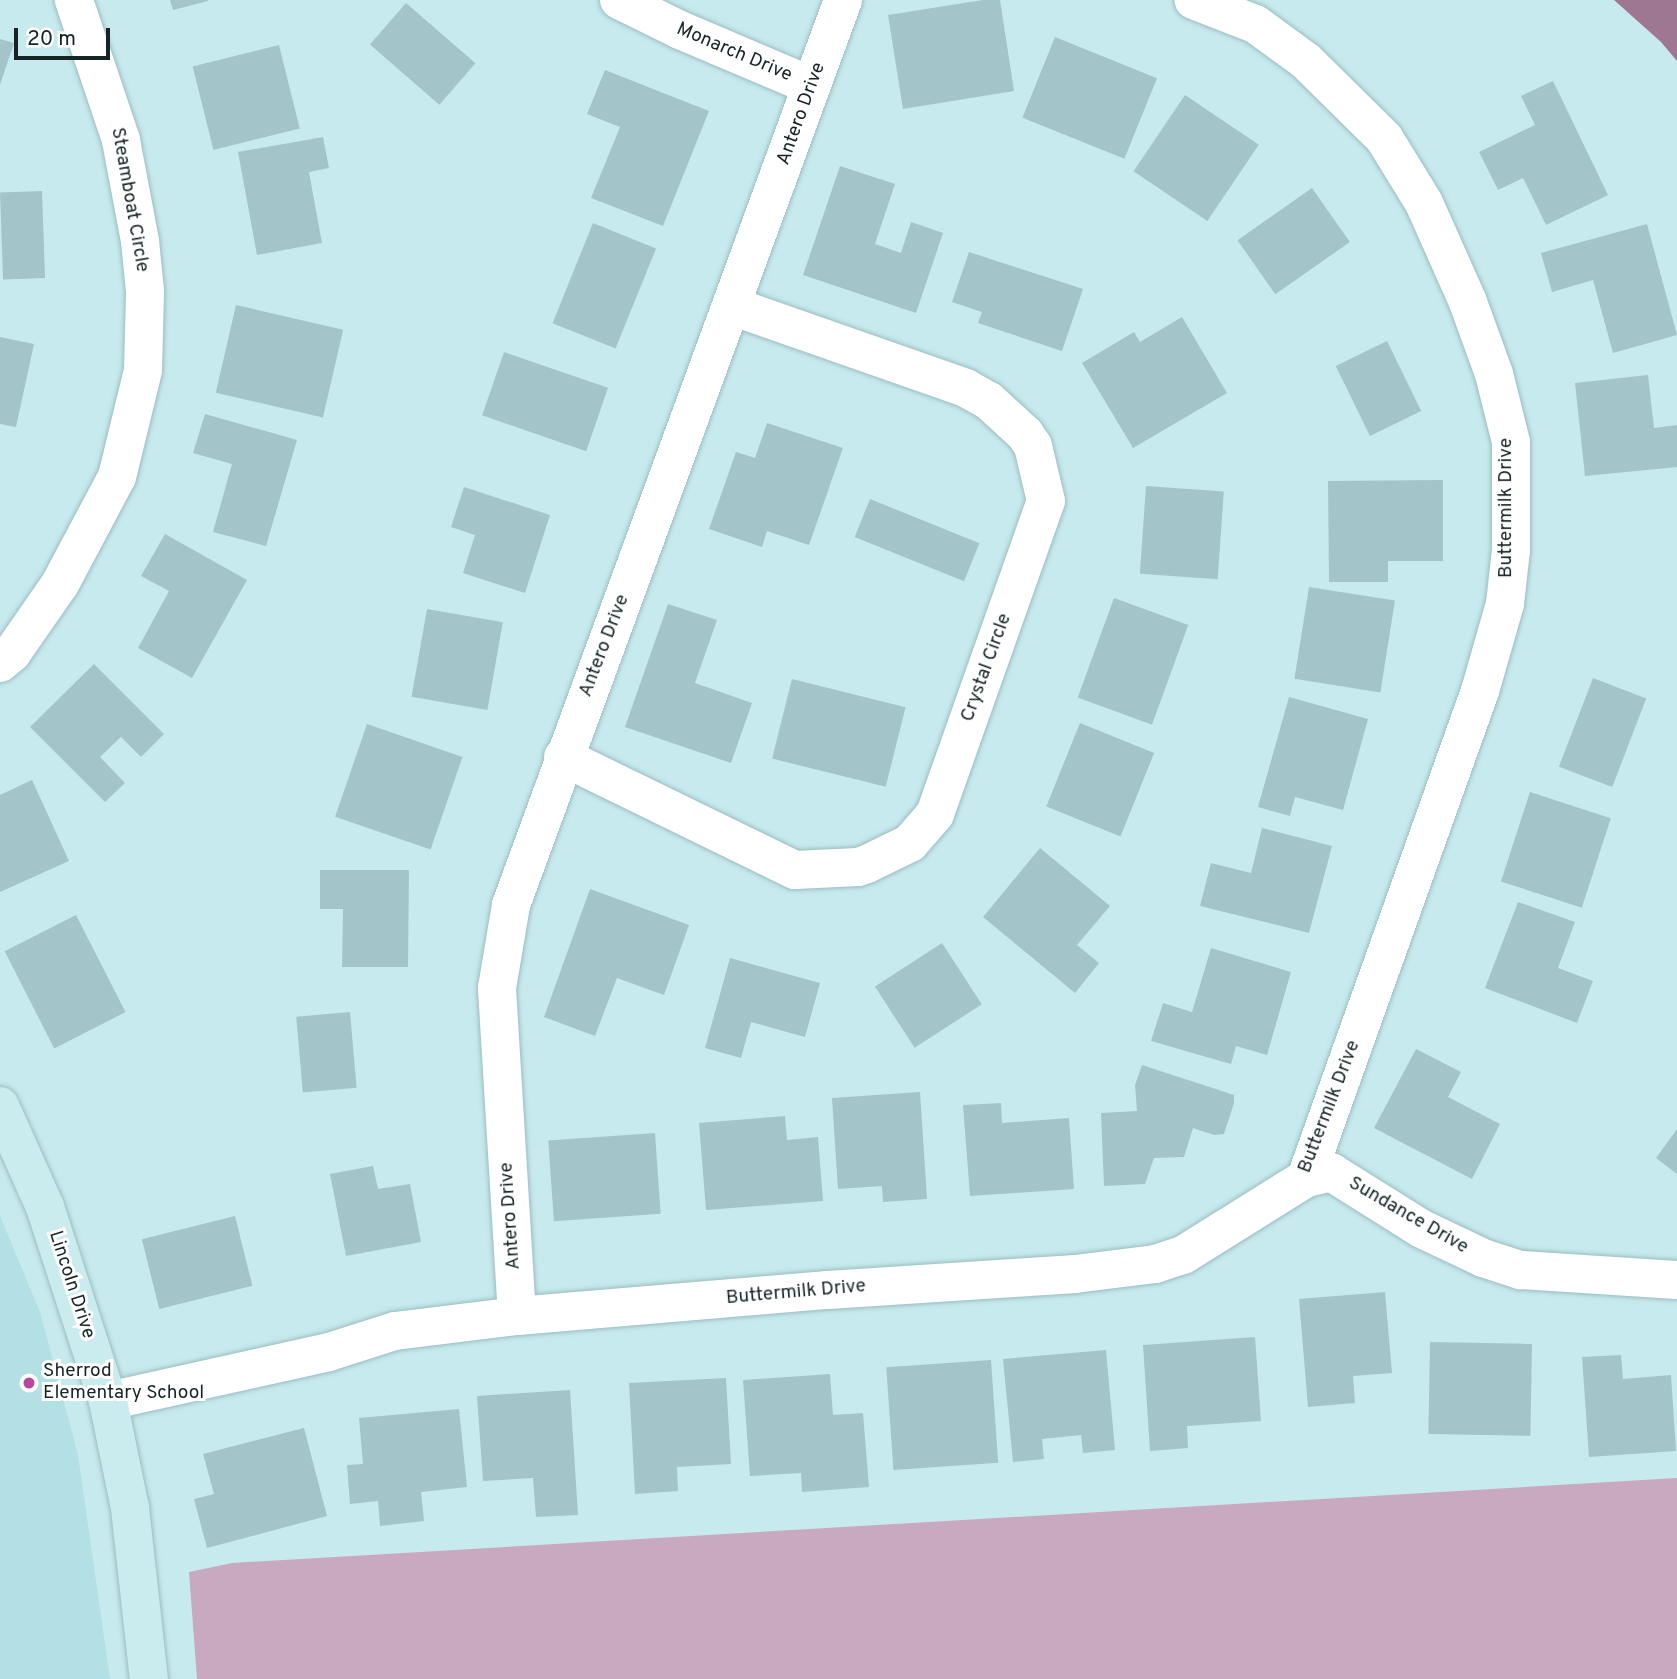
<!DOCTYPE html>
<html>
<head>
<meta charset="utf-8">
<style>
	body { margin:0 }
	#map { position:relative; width:1677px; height:1679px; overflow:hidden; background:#c7eaee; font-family:Overpass,sans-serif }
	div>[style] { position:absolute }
	.built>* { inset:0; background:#b2e0e4 }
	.green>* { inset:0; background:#c9a9bf }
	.water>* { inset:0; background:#9e7892 }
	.building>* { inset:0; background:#a3c5c9; transform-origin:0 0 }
	.roads { filter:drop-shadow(0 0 2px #9bbdc1) drop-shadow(0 0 2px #9bbdc1) }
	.street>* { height:38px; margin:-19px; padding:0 19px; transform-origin:19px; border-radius:19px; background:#fff }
	.secondary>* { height:38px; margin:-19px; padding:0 19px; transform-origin:19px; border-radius:19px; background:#caecef }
	.dots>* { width:19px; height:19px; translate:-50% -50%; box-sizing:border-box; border:4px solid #fff; border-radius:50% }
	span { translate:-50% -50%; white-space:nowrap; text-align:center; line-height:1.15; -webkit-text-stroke:6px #fff; paint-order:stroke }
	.street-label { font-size:19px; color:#162425 }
	.poi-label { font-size:19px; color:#162425 }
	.left { translate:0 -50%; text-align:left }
	.scale { position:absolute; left:14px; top:28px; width:96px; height:32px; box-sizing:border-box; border:4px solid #162425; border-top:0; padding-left:9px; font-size:21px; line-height:24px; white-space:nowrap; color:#162425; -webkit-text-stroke:5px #fff; paint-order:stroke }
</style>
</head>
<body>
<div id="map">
	<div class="built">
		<div style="clip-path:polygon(0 1216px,40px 1312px,78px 1455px,110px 1679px,0 1679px)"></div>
	</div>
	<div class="green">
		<div style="clip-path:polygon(1677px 1478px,1677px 1679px,197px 1679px,189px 1572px,232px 1563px)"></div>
	</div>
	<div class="water">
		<div style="clip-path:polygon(1614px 0,1677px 0,1677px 61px,1661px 42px)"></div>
	</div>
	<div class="building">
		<div style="clip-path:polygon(170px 0,208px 0,208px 1px,173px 10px)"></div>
		<div style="clip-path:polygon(983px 0,1000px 0,1014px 91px,903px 109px,888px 15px)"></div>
		<div style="left:406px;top:3px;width:92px;height:55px;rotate:41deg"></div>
		<div style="left:1055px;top:37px;width:110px;height:87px;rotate:22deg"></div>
		<div style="clip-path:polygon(0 39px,14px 43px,0 85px)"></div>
		<div style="left:279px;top:45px;width:86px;height:89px;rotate:76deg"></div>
		<div style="clip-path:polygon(605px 70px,709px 111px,663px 226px,591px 198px,620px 127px,587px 114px)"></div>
		<div style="clip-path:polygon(1553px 81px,1608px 195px,1546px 225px,1523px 178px,1498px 190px,1479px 152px,1535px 125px,1521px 96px)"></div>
		<div style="left:1185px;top:95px;width:89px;height:92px;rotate:34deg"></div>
		<div style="clip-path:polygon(323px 137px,329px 168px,309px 172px,322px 243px,257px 255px,238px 152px)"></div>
		<div style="clip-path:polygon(840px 166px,895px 184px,875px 244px,901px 253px,911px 222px,943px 233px,916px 313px,803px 275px)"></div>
		<div style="left:1312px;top:188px;width:66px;height:91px;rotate:55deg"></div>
		<div style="left:42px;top:191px;width:87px;height:42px;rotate:88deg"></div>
		<div style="left:593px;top:223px;width:68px;height:108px;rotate:22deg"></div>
		<div style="clip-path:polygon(1647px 224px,1677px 335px,1613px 353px,1593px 280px,1552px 292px,1541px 253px)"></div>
		<div style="clip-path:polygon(969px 252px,1083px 289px,1062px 351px,978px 323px,982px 312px,952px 302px)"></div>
		<div style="left:236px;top:305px;width:110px;height:90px;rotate:13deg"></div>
		<div style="clip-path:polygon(1182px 317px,1227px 393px,1133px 448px,1082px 363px,1134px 332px,1140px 342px)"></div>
		<div style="clip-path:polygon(0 337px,34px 344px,16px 427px,0 424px)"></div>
		<div style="left:1387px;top:341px;width:78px;height:57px;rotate:64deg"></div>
		<div style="left:504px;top:352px;width:110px;height:67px;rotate:19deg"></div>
		<div style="clip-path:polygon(1648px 375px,1654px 428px,1677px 425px,1677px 467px,1585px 476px,1575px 383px)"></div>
		<div style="clip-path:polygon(205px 414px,297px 440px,266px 546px,213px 532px,232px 464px,193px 453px)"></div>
		<div style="clip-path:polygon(767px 423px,843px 448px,809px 545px,767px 531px,762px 547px,709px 529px,736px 452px,755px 458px)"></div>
		<div style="clip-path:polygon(1443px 480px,1443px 561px,1388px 561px,1388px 582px,1329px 582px,1328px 481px)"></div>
		<div style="left:1146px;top:486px;width:78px;height:88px;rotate:4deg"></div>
		<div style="clip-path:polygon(464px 487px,550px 515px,525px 593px,463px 573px,475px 535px,451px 527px)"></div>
		<div style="left:870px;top:499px;width:118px;height:41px;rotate:22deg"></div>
		<div style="clip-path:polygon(165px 534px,247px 580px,192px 678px,138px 648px,169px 591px,141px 576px)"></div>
		<div style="left:1309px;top:587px;width:87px;height:93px;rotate:9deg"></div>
		<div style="left:1114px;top:598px;width:79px;height:106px;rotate:20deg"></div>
		<div style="clip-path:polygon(668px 604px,717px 620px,695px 683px,752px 703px,731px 763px,625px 727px)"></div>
		<div style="left:427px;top:609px;width:77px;height:89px;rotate:10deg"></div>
		<div style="clip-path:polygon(94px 664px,164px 734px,141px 757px,121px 737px,100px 757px,125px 783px,105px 802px,30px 727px)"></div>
		<div style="left:1593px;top:678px;width:57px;height:95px;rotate:21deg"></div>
		<div style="left:792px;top:679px;width:117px;height:82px;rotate:14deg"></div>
		<div style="clip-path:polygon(1289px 697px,1368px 719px,1343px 810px,1295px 797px,1290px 816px,1258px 807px)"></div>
		<div style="left:1080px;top:723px;width:80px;height:90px;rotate:22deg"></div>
		<div style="left:367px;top:724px;width:101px;height:98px;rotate:19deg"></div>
		<div style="clip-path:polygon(32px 780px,69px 861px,0 892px,0 795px)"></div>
		<div style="left:1530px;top:792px;width:85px;height:94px;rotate:18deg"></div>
		<div style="clip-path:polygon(1262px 828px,1332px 846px,1309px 933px,1200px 906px,1211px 863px,1251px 873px)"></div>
		<div style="clip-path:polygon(1040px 848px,1110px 906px,1077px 945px,1099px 963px,1075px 993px,983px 917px)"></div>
		<div style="clip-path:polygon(320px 870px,409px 870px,408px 967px,342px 967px,343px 909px,320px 909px)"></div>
		<div style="clip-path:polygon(590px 889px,689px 925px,664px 995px,617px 978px,595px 1036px,544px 1017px)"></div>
		<div style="clip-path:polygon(1518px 902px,1575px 922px,1558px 968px,1593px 981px,1577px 1023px,1485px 988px)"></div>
		<div style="left:76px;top:915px;width:109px;height:80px;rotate:63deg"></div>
		<div style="left:942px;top:943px;width:73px;height:80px;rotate:57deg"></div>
		<div style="clip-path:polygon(1211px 948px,1291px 972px,1267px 1055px,1236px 1046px,1231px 1064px,1151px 1041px,1163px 1003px,1192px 1012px)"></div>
		<div style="clip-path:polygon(730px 958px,820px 983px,805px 1037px,751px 1022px,741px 1058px,705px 1048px)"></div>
		<div style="left:350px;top:1012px;width:76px;height:54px;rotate:85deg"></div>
		<div style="clip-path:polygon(1416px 1049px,1461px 1072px,1448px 1097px,1500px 1124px,1472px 1179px,1374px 1128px)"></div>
		<div style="clip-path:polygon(1142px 1065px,1234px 1095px,1234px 1103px,1224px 1134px,1214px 1135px,1193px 1128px,1184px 1157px,1154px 1158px,1145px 1184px,1104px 1186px,1101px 1113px,1137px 1111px,1135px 1085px)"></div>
		<div style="clip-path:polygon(920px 1092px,927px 1199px,883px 1202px,882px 1186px,838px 1189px,832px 1098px)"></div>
		<div style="clip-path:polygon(1001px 1103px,1002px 1123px,1069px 1118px,1074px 1189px,970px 1196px,963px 1105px)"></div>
		<div style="clip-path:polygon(785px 1116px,787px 1140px,818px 1137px,823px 1201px,706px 1210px,699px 1123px)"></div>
		<div style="clip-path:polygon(1677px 1129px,1677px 1174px,1656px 1158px)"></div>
		<div style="left:655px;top:1133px;width:81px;height:107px;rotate:86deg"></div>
		<div style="clip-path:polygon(373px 1166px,378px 1189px,410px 1184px,421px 1242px,346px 1256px,330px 1174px)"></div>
		<div style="left:235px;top:1216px;width:72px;height:96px;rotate:76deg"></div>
		<div style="clip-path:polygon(1385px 1292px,1392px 1373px,1353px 1376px,1355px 1403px,1308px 1407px,1299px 1299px)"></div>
		<div style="clip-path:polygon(1255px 1337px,1261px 1421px,1187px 1426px,1188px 1448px,1150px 1451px,1143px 1345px)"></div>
		<div style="left:1430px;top:1342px;width:102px;height:92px;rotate:1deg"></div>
		<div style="clip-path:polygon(1106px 1350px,1115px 1450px,1083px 1453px,1081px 1435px,1042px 1439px,1044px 1459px,1013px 1462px,1003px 1359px)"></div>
		<div style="clip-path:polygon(1621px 1355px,1623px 1379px,1671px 1375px,1676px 1451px,1589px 1457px,1582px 1357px)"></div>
		<div style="left:991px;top:1360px;width:103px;height:105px;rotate:86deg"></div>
		<div style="clip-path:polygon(830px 1374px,833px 1415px,863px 1413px,869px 1487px,802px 1492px,801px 1473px,750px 1476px,743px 1380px)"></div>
		<div style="clip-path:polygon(726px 1378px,731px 1464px,677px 1467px,678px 1491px,635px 1494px,629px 1383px)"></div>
		<div style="clip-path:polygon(570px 1390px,578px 1515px,536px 1517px,533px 1478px,483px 1481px,477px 1396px)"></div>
		<div style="clip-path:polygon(459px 1409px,467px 1487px,421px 1492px,424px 1521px,380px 1526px,378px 1501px,350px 1504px,347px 1465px,363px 1464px,359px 1418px)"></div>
		<div style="clip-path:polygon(304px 1428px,327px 1516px,207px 1548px,194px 1499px,214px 1494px,203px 1454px)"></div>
	</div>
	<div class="roads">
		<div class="street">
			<div style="left:619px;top:0;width:68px;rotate:26.2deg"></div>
			<div style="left:680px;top:30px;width:143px;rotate:23deg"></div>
			<div style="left:0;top:663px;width:16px;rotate:-40deg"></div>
			<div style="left:12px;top:653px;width:84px;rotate:-55.2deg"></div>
			<div style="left:60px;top:584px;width:121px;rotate:-62deg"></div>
			<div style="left:117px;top:477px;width:110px;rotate:-76.3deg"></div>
			<div style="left:143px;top:370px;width:79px;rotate:-88.5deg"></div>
			<div style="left:145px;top:291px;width:50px;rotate:-95.7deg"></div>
			<div style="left:140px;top:241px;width:103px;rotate:-100.7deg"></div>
			<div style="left:121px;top:140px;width:148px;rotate:-108.6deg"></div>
			<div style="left:563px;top:757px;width:258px;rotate:26deg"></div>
			<div style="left:795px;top:870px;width:63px;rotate:-2.7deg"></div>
			<div style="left:858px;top:867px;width:9px;rotate:-18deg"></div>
			<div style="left:867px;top:864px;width:48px;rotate:-26deg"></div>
			<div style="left:910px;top:843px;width:38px;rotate:-49deg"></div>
			<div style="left:935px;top:814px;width:332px;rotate:-70.5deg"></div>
			<div style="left:1046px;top:501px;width:57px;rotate:-103.3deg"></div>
			<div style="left:1033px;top:446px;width:14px;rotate:-124deg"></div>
			<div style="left:1025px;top:434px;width:49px;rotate:-137.5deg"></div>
			<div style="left:989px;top:401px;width:26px;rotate:-151deg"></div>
			<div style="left:966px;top:388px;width:248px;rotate:-160.7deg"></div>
			<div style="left:1306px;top:1178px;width:26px;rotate:-13deg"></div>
			<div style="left:1331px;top:1172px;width:107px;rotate:32.1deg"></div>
			<div style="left:1422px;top:1229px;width:68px;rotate:25.4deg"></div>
			<div style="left:1483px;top:1258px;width:40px;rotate:18deg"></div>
			<div style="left:1521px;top:1270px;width:156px;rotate:3.7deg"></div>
			<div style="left:517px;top:1316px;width:329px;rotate:-93.5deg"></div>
			<div style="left:497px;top:988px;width:84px;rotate:-80.4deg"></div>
			<div style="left:511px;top:905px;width:964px;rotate:-69.85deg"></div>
			<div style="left:108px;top:1401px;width:226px;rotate:-12.5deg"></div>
			<div style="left:329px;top:1352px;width:69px;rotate:-17.7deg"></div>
			<div style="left:395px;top:1331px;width:123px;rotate:-7deg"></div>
			<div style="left:517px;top:1316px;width:312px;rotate:-4.8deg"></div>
			<div style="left:828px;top:1290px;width:248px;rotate:-3.7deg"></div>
			<div style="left:1075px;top:1274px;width:81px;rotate:-7.1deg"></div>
			<div style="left:1155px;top:1264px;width:29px;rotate:-18deg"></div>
			<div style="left:1183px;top:1255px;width:145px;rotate:-32deg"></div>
			<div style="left:1306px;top:1178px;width:517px;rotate:-70.34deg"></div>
			<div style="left:1480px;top:691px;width:91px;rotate:-74deg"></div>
			<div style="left:1505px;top:604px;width:54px;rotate:-83.7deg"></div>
			<div style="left:1511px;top:550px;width:108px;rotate:-90deg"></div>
			<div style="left:1511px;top:442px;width:70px;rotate:-104deg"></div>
			<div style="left:1494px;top:374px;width:77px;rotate:-109.9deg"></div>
			<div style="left:1468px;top:302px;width:108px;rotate:-114deg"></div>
			<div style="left:1424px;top:203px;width:76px;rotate:-121.6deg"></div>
			<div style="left:1384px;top:138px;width:110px;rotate:-135.4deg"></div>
			<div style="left:1306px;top:61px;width:63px;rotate:-144deg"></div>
			<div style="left:1255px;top:24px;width:66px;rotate:-158.8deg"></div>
		</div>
		<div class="secondary">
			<div style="left:0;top:1106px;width:111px;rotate:66deg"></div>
			<div style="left:45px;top:1207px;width:204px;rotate:72deg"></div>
			<div style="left:108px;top:1401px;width:109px;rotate:78.4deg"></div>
			<div style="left:130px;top:1508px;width:172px;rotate:83.7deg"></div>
		</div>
	</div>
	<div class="dots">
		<div style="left:29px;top:1383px;background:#ba469e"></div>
	</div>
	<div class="street-label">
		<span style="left:734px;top:53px;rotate:23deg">Monarch Drive</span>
		<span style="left:802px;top:114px;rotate:-70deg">Antero Drive</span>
		<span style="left:129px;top:200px;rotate:80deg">Steamboat Circle</span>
		<span style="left:1507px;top:508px;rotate:-90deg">Buttermilk Drive</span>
		<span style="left:605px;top:646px;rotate:-69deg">Antero Drive</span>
		<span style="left:987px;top:668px;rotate:-70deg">Crystal Circle</span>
		<span style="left:1330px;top:1107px;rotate:-69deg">Buttermilk Drive</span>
		<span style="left:511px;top:1216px;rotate:-94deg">Antero Drive</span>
		<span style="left:1408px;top:1216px;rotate:30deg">Sundance Drive</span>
		<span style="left:71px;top:1285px;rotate:72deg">Lincoln Drive</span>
		<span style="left:796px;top:1293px;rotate:-5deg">Buttermilk Drive</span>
	</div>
	<div class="poi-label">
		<span class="left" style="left:43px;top:1383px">Sherrod<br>Elementary School</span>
	</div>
	<div class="scale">20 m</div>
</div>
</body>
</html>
